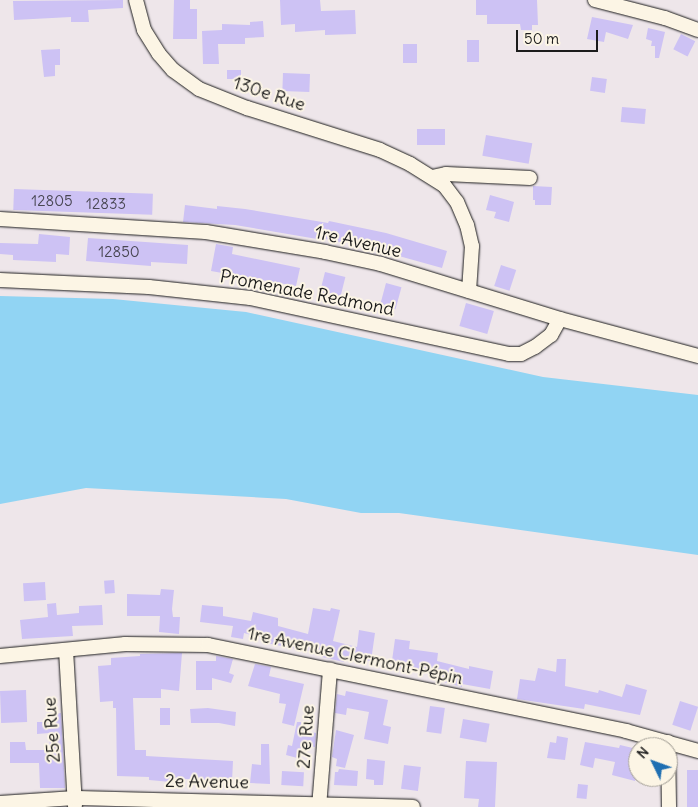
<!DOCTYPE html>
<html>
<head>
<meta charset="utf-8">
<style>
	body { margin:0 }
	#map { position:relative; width:698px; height:807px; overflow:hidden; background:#eee6ea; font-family:Delius,sans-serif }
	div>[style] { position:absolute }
	.water>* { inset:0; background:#91d4f3 }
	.building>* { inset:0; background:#cdc2f4; transform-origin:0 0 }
	.roads { filter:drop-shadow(0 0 1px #1c1c1c) drop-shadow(0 0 1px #1c1c1c) }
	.minor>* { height:14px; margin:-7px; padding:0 7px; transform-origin:7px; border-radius:7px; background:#fcf5e5 }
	span { translate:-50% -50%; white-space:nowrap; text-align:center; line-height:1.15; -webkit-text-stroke:4px #fcf5e5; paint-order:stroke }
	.number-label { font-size:15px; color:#484652 }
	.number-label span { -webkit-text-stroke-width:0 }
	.street-label { font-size:18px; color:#1c1c1c }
	.north { position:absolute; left:628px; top:737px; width:50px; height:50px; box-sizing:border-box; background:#fcf5e5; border:1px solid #a29e95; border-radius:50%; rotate:312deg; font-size:14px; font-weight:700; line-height:20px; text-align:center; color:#1c1c1c }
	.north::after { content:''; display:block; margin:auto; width:18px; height:22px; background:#1f6fb2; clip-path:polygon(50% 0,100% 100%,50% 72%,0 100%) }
	.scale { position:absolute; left:516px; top:30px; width:82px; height:22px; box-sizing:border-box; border:2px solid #1c1c1c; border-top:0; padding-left:6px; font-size:15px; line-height:18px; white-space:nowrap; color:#1c1c1c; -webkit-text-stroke:4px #fcf5e5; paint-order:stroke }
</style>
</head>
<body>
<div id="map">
	<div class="water">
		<div style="clip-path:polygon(0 296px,113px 299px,246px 312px,543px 377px,698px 395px,698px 555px,399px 513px,361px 513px,286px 499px,86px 488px,0 504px)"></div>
	</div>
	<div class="building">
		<div style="clip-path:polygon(123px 0,123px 8px,88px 10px,89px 22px,71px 22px,71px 17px,14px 20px,13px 1px)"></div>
		<div style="clip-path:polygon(174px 0,190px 0,190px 9px,197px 9px,197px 39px,173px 39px)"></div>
		<div style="clip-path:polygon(280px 0,320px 0,321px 11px,355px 10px,356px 34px,325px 35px,325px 30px,295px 32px,295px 24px,281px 25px)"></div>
		<div style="clip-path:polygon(476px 0,537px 0,538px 25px,532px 25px,532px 30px,521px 30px,520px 24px,487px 24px,487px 15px,476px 15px)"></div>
		<div style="clip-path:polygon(592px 17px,633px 25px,628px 39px,606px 32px,604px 42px,587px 39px)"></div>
		<div style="clip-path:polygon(263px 21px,264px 37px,245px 38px,245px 44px,218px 44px,219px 64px,203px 64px,202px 31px,222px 30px,222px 24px,250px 25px,250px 22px)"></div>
		<div style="clip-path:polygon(648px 28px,665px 32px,659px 58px,655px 58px,655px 46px,651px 46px,652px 41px,646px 39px)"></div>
		<div style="left:681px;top:34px;width:16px;height:17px;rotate:27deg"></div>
		<div style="left:467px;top:40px;width:12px;height:22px"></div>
		<div style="left:403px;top:44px;width:14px;height:19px"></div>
		<div style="clip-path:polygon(60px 49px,60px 65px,55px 65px,55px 76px,44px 77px,41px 50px)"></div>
		<div style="left:227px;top:70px;width:14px;height:9px"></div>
		<div style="left:283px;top:73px;width:27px;height:18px;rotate:2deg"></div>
		<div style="left:592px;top:77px;width:15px;height:14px;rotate:8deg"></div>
		<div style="left:622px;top:107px;width:24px;height:15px;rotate:5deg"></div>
		<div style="left:417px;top:129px;width:28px;height:16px"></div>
		<div style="left:486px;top:135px;width:47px;height:21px;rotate:10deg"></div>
		<div style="clip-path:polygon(533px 186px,552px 187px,551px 205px,535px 205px,535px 200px,533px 200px)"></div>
		<div style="left:14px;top:189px;width:139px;height:21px;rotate:2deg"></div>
		<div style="clip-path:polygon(490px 195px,514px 202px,509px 222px,494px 218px,496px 212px,486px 210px)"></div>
		<div style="clip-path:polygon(185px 205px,217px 209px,217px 206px,245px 209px,328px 223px,329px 221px,386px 233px,447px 251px,442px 268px,345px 241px,344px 243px,317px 237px,317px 239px,235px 225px,183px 222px)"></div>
		<div style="clip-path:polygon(39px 234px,70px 237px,69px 255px,56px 254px,56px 262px,13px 260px,13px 255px,0 254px,0 243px,38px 244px)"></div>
		<div style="clip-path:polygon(88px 238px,188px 245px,187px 264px,151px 262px,151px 266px,86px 261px)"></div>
		<div style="clip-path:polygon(216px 244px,233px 247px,232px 254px,300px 268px,296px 286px,211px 271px)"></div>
		<div style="left:501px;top:265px;width:16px;height:22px;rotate:18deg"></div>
		<div style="left:325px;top:272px;width:21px;height:21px;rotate:14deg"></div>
		<div style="left:386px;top:283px;width:16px;height:23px;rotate:15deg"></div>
		<div style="left:466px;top:303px;width:29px;height:24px;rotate:16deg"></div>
		<div style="left:114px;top:580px;width:13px;height:10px;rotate:86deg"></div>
		<div style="left:45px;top:582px;width:18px;height:22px;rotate:87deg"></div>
		<div style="clip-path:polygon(161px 589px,174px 590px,172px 609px,173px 617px,180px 617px,179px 634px,159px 632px,160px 616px,127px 616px,127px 594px,160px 595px)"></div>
		<div style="clip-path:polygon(56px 603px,57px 615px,79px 613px,79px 606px,102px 605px,103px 625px,72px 626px,73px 636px,22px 639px,20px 620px,48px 617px,47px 604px)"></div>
		<div style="clip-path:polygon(202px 605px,223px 607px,223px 616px,251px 621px,253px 612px,278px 618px,278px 626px,308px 634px,313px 608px,330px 611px,331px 608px,340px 610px,333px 641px,357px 647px,359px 630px,375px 633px,371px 661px,345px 658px,344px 662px,322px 657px,323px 654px,266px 643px,267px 639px,244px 633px,243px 639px,231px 637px,233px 626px,200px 622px)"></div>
		<div style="clip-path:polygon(395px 639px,410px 641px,409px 649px,438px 653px,437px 661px,469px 669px,469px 666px,493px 671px,490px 689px,462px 684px,462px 687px,440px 681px,441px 675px,391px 668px)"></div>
		<div style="clip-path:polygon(182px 653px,179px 691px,161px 689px,161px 698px,133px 698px,135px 750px,146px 750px,146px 756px,233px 761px,232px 782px,171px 778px,171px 782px,149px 780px,149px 777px,117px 776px,116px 708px,113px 708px,113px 701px,100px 702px,98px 666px,111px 665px,111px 658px,140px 656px,140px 654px)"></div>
		<div style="clip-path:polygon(216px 656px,233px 659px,229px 673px,234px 675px,231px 683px,212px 678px,212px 690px,196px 690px,196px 661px,216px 661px)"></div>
		<div style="clip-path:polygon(557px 659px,566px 659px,565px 686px,598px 693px,599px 690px,622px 697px,626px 684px,647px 690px,640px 715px,585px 704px,584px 709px,517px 699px,520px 679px,535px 681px,538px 668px,556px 672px)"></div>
		<div style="clip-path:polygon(255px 664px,271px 667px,269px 676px,304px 684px,294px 726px,282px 723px,286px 704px,279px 703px,280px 694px,248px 686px)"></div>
		<div style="left:26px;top:690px;width:32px;height:26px;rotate:88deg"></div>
		<div style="clip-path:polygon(346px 691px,388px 700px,383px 725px,391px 727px,388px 744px,364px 739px,369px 712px,347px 708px,346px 715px,335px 713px,337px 694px,345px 696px)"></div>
		<div style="left:680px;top:701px;width:19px;height:25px;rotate:18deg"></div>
		<div style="left:430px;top:706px;width:15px;height:26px;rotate:8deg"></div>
		<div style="left:160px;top:708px;width:10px;height:17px"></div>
		<div style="clip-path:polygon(208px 708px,236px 712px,235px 726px,219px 723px,191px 723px,190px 709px)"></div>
		<div style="clip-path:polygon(61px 713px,65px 788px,40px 788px,39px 763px,10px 763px,10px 742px,25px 742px,26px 750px,50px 750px,49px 733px,37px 734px,37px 722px,53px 722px,53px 714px)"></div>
		<div style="left:463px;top:719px;width:27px;height:19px;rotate:10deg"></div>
		<div style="clip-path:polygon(297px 722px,301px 722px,301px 730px,316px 733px,315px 747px,301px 744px,301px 759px,286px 755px,288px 745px,292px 746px)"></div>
		<div style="clip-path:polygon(336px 730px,354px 735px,345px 768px,336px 766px,337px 759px,332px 757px)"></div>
		<div style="clip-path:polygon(557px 736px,568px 738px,565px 760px,547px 758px,550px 742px,556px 743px)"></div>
		<div style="clip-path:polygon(585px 742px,619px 748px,620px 745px,637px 749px,634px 760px,638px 760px,638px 767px,635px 781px,612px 775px,615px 762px,595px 758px,593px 768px,580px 765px)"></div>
		<div style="clip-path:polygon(261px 744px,269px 744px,270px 784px,250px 783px,252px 764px,261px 765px)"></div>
		<div style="clip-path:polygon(367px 759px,385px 761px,383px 785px,374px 785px,374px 780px,366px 779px)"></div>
		<div style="clip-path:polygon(466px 761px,497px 762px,495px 807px,478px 807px,479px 799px,464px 798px)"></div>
		<div style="left:404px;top:765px;width:17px;height:24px;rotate:7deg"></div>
		<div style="clip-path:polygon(339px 769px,358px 771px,357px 786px,334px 785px,335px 772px,338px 772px)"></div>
		<div style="left:687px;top:770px;width:11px;height:37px"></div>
		<div style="left:282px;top:771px;width:22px;height:14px;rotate:3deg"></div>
		<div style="left:578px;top:784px;width:10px;height:14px;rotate:6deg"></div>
	</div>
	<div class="roads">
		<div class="minor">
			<div style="left:136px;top:0;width:31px;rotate:75deg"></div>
			<div style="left:144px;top:30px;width:28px;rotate:58deg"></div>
			<div style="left:159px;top:54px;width:21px;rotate:49deg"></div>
			<div style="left:173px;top:70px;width:32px;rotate:36deg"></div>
			<div style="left:199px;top:89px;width:52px;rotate:21.6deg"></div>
			<div style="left:247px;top:108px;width:139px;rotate:17.5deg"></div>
			<div style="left:380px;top:150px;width:33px;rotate:25deg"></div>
			<div style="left:410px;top:164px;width:40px;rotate:32deg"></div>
			<div style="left:444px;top:185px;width:21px;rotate:53deg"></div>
			<div style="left:457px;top:202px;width:25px;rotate:67deg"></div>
			<div style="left:467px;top:225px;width:22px;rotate:77deg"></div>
			<div style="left:472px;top:246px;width:45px;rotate:93.8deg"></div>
			<div style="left:595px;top:0;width:72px;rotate:14.4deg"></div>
			<div style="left:665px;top:18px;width:35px;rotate:20deg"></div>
			<div style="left:432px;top:177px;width:14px;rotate:-12deg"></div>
			<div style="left:446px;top:174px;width:84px;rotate:2.7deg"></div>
			<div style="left:0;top:219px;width:206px;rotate:3.6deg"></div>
			<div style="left:206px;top:232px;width:121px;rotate:9.5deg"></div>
			<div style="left:325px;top:252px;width:57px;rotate:12.1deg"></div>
			<div style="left:381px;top:264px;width:187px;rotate:17.1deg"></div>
			<div style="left:560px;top:319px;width:143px;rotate:15deg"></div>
			<div style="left:0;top:280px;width:149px;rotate:2.7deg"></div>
			<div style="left:149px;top:287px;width:102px;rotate:6.2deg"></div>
			<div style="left:250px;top:298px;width:265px;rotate:12.2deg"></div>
			<div style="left:509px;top:354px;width:12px"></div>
			<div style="left:521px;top:354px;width:16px;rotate:-27deg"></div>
			<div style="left:535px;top:347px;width:20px;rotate:-37deg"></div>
			<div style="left:551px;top:335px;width:18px;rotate:-61deg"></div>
			<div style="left:66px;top:650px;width:156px;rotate:86.7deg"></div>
			<div style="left:0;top:656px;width:126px;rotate:-5.5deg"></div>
			<div style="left:125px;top:644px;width:83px;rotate:0.7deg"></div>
			<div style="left:208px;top:645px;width:427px;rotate:11.6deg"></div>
			<div style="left:626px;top:731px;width:75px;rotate:15.5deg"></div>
			<div style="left:668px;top:742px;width:65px;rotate:89.1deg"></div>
			<div style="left:0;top:803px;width:75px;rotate:-3.8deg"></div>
			<div style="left:75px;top:798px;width:338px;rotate:1.5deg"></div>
			<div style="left:319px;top:807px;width:138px;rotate:-85.4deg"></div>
		</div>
	</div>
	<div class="number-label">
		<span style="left:52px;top:201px">12805</span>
		<span style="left:106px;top:204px">12833</span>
		<span style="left:119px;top:252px">12850</span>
	</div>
	<div class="street-label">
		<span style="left:269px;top:94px;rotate:18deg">130e Rue</span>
		<span style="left:358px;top:242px;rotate:13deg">1re Avenue</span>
		<span style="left:307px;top:293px;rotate:11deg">Promenade Redmond</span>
		<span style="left:355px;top:656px;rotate:12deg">1re Avenue Clermont-Pépin</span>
		<span style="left:52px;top:730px;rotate:-94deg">25e Rue</span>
		<span style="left:306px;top:737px;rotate:-86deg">27e Rue</span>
		<span style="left:207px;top:782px;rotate:1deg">2e Avenue</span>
	</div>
	<div class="north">N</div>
	<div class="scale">50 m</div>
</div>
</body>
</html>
